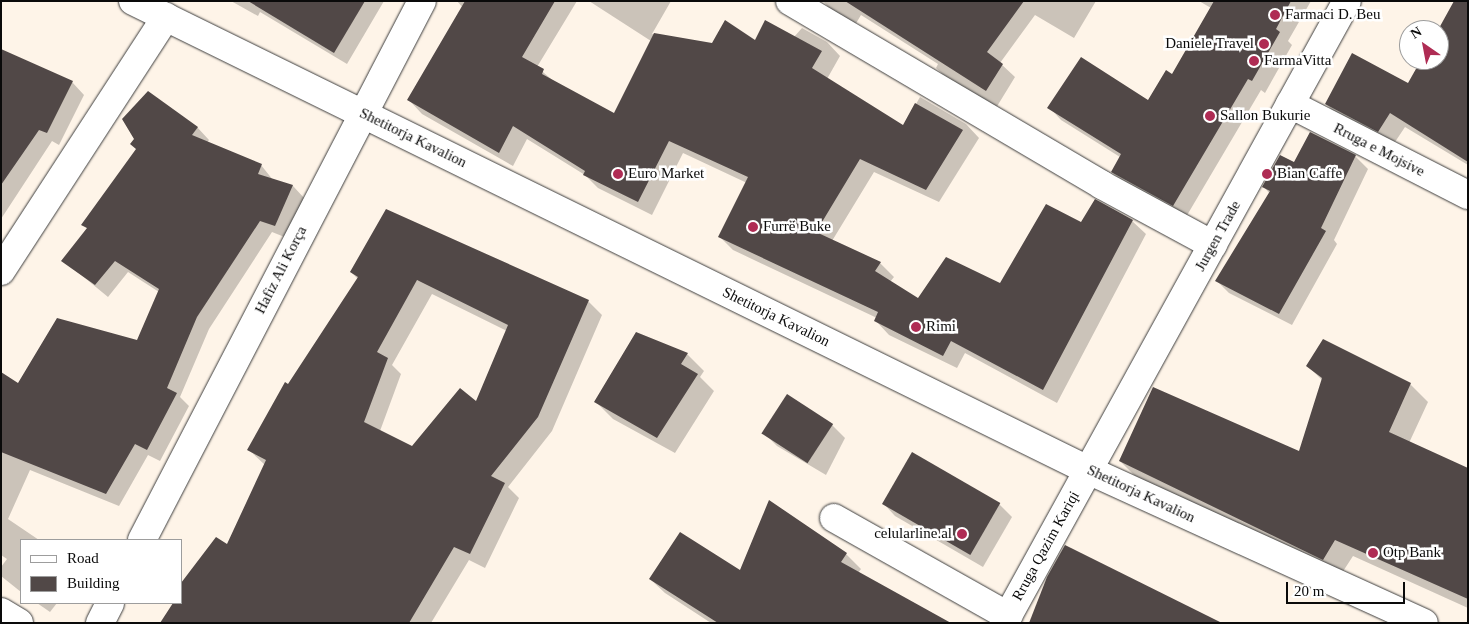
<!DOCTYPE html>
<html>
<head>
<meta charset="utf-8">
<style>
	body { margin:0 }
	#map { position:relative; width:1469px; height:624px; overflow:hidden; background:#fef4e8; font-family:Georgia,serif }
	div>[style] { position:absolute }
	.shadow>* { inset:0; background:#0003 }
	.building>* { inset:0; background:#514847; transform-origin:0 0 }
	.roads { filter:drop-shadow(0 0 1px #3d3d3d) drop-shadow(0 0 1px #3d3d3d) }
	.minor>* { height:28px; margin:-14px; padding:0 14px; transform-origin:14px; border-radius:14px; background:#fff }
	.tertiary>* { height:28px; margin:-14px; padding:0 14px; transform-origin:14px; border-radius:14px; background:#fff }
	.dots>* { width:14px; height:14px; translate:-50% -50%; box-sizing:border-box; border:2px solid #fff; border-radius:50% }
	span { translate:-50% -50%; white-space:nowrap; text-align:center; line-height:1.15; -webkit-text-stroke:5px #fff; paint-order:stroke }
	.poi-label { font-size:15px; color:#0a0a0a }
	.left { translate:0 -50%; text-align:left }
	.right { translate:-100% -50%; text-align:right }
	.street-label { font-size:15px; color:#0a0a0a }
	.frame { position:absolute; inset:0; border:2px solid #0a0a0a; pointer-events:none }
	.legend { position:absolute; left:20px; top:539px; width:162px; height:65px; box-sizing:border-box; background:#fff; border:1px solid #9d9d9d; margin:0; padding:6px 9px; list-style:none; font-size:15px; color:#0a0a0a }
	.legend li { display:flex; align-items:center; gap:10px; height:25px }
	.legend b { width:25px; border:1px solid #9d9d9d }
	.north { position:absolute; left:1399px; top:20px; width:50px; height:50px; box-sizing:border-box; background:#fff; border:1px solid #9d9d9d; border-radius:50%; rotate:327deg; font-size:14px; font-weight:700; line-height:20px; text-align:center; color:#0a0a0a }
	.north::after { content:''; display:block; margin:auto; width:18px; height:22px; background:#af2c54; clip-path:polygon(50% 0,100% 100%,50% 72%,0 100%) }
	.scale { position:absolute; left:1286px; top:582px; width:119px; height:22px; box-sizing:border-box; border:2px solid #0a0a0a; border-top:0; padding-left:6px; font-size:15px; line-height:18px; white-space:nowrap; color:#0a0a0a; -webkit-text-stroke:4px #fff; paint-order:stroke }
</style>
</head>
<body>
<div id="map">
	<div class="shadow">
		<div style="clip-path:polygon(231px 1px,384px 1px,347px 64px,260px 12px,258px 16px)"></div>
		<div style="clip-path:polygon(457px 1px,577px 1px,537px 67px,557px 84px,615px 115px,651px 41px,589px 1px,671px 1px,652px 34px,712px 45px,794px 37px,802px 28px,827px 42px,840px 56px,827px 79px,903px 127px,920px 97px,966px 124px,979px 138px,939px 202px,874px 172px,832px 241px,880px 263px,894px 277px,890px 282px,918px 300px,1000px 285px,1082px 224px,1132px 221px,1146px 234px,1057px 403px,965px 353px,957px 368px,889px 335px,876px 321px,877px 318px,733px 250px,720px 237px,747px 183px,683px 153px,652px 215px,598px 188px,585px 175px,527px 139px,513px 166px,422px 114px,409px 100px,463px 8px)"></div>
		<div style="clip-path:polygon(823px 1px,1096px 1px,1074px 38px,1035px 15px,1000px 63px,1015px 77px,996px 108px,949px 80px,936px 68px,938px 64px,861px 15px,855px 25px,835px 14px)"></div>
		<div style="clip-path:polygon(1199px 1px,1311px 1px,1288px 41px,1292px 45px,1265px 93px,1261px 90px,1186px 217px,1124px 184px,1112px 172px,1120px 157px,1061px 120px,1049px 107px,1148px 102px,1173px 76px,1211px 8px)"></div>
		<div style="clip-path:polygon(1468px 1px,1468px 165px,1405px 127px,1393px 145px,1341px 119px,1326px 104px,1409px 84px,1423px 60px,1439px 60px)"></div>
		<div style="clip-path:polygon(1px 69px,72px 82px,84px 95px,59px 145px,52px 141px,1px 219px)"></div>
		<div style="clip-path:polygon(197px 127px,209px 140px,207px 143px,261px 165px,273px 180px,293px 186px,305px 199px,287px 238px,272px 232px,209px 329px,180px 397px,189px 406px,160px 461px,148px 455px,119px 506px,30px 470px,8px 519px,39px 540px,21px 540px,21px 592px,1px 576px,1px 567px,7px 559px,1px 555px,1px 373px,18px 384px,137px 341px,159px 292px,128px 272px,108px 297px,63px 260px,88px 229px,83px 225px)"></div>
		<div style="clip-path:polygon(1310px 133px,1355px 156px,1368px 169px,1334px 240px,1337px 244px,1292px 325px,1229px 293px,1217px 281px,1270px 194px,1264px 187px,1294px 163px)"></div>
		<div style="clip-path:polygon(evenodd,351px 272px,588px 301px,602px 315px,552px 431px,508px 487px,519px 498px,485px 568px,469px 560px,431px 623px,161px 623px,174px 603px,181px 603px,228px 545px,265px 465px,249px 450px,358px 279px,351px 272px,432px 294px,507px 331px,476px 403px,413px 447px,380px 431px,401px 374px,392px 365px,432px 294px)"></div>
		<div style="clip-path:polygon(1324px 341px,1410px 384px,1428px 402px,1409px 443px,1468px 469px,1468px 608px,1353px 556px,1340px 576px,1138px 479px,1120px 461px,1299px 453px,1323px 381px,1308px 366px)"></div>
		<div style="clip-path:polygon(687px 354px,704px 371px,700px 377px,714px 391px,675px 453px,613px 419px,596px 402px)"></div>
		<div style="clip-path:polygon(832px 425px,845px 438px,826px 475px,777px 446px,764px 433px)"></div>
		<div style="clip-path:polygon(913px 454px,999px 504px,1012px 517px,983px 567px,895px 516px,883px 503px)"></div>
		<div style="clip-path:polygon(769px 502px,846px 554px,861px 569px,858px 573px,941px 623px,711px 623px,665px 593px,650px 579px,740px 571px)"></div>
		<div style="clip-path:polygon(37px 603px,57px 603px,50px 612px)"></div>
	</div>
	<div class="building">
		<div style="clip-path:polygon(248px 1px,365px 1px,334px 53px)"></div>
		<div style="clip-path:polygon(465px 1px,555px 1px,522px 57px,544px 69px,542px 74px,614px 113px,654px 33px,712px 43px,725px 20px,755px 40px,765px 20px,822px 51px,812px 68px,903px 125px,915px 103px,963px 130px,926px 190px,860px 159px,816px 232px,881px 262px,875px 271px,918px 298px,946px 257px,1000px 283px,1046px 204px,1081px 222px,1095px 199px,1133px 220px,1043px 390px,951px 341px,943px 356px,874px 321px,878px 312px,718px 237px,748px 177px,669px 141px,638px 202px,583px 175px,585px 171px,513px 126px,499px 153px,407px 100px)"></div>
		<div style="clip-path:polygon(845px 1px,1024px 1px,987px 52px,1003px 64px,986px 91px)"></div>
		<div style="clip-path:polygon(1214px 1px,1291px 1px,1276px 29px,1280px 32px,1252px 81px,1248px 79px,1173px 206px,1111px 172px,1121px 154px,1047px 108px,1081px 57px,1148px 100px,1166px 70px,1172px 74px)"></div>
		<div style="clip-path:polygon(1454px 1px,1468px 1px,1468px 162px,1390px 113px,1378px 132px,1325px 104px,1352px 53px,1408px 83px,1421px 60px,1439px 60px,1438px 30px)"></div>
		<div style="clip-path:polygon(1px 49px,73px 81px,47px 133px,39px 130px,1px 185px)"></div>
		<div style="clip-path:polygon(148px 91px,198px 127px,192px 135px,262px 164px,258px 174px,293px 185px,275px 226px,260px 221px,197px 317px,167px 388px,177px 393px,147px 450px,135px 444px,106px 494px,1px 452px,1px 372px,18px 383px,57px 318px,137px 340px,159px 289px,115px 261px,95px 285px,61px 261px,87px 228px,81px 225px,136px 149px,130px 144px,134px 139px,122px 119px)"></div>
		<div style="clip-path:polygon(1310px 132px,1356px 155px,1321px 228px,1326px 231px,1279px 314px,1215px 281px,1270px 191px,1262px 187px,1280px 155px,1294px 162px)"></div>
		<div style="clip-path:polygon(evenodd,386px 209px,589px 300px,538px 417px,491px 476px,505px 483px,470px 554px,454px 547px,409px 623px,160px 623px,173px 603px,181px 603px,181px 583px,216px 537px,227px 544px,266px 460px,247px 450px,285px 382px,288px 384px,358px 277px,350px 272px,386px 209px,417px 280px,508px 325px,476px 401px,460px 388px,412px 446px,364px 422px,388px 358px,377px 352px,417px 280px)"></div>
		<div style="clip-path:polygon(636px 332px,688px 353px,681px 364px,698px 374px,657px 438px,594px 402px)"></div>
		<div style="clip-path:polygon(1323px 339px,1411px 383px,1389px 432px,1468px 468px,1468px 599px,1335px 540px,1323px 560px,1119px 461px,1153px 387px,1299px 451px,1322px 378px,1306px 366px)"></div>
		<div style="left:787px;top:394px;width:55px;height:47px;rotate:33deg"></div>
		<div style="left:912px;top:452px;width:102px;height:60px;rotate:30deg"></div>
		<div style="clip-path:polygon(769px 500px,847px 553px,841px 562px,951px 623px,718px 623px,649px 579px,680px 532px,740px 570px)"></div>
		<div style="clip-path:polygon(1065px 545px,1222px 623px,1029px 623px,1047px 577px)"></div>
	</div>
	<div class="roads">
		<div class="minor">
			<div style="left:790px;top:1px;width:362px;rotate:30.5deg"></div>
			<div style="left:1102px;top:185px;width:126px;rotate:28.4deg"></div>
			<div style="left:1290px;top:104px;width:200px;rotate:27.1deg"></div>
			<div style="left:1px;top:271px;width:303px;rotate:-57deg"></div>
			<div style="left:834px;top:518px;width:200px;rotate:29.4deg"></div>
			<div style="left:142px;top:540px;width:607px;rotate:-62.55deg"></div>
			<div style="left:1px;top:612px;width:21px;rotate:31deg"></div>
			<div style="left:100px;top:623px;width:22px;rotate:-63deg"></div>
		</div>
		<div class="tertiary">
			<div style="left:133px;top:1px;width:1064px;rotate:26.16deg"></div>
			<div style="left:1088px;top:470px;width:369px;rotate:24.5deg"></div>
			<div style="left:1004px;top:623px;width:710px;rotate:-61.13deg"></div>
		</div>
	</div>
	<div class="dots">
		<div style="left:1275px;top:15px;background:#af2c54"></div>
		<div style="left:1264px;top:44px;background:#af2c54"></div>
		<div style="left:1254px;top:61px;background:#af2c54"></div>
		<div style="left:1210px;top:116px;background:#af2c54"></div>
		<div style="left:618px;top:174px;background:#af2c54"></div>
		<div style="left:1267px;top:174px;background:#af2c54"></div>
		<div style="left:753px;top:227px;background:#af2c54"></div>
		<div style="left:916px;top:327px;background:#af2c54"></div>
		<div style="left:962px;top:534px;background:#af2c54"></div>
		<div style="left:1373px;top:553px;background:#af2c54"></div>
	</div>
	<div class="poi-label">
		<span class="left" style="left:1285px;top:15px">Farmaci D. Beu</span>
		<span class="right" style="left:1254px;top:44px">Daniele Travel</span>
		<span class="left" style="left:1264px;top:61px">FarmaVitta</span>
		<span class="left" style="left:1220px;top:116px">Sallon Bukurie</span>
		<span class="left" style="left:628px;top:174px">Euro Market</span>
		<span class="left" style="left:1277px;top:174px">Bian Caffe</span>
		<span class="left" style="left:763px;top:227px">Furrë Buke</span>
		<span class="left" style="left:926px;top:327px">Rimi</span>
		<span class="right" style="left:952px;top:534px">celularline.al</span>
		<span class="left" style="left:1383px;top:553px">Otp Bank</span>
	</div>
	<div class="street-label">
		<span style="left:413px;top:138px;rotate:26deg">Shetitorja Kavalion</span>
		<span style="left:1379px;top:150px;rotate:27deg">Rruga e Mojsive</span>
		<span style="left:1218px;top:236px;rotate:-61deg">Jurgen Trade</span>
		<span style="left:281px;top:270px;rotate:-63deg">Hafiz Ali Korça</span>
		<span style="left:776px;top:317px;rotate:26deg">Shetitorja Kavalion</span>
		<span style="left:1141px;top:494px;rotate:25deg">Shetitorja Kavalion</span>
		<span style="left:1046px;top:546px;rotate:-61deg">Rruga Qazim Kariqi</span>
	</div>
	<div class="frame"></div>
	<ul class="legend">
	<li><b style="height:6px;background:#fff"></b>Road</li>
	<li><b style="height:14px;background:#514847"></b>Building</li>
	</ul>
	<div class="north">N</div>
	<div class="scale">20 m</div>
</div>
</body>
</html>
